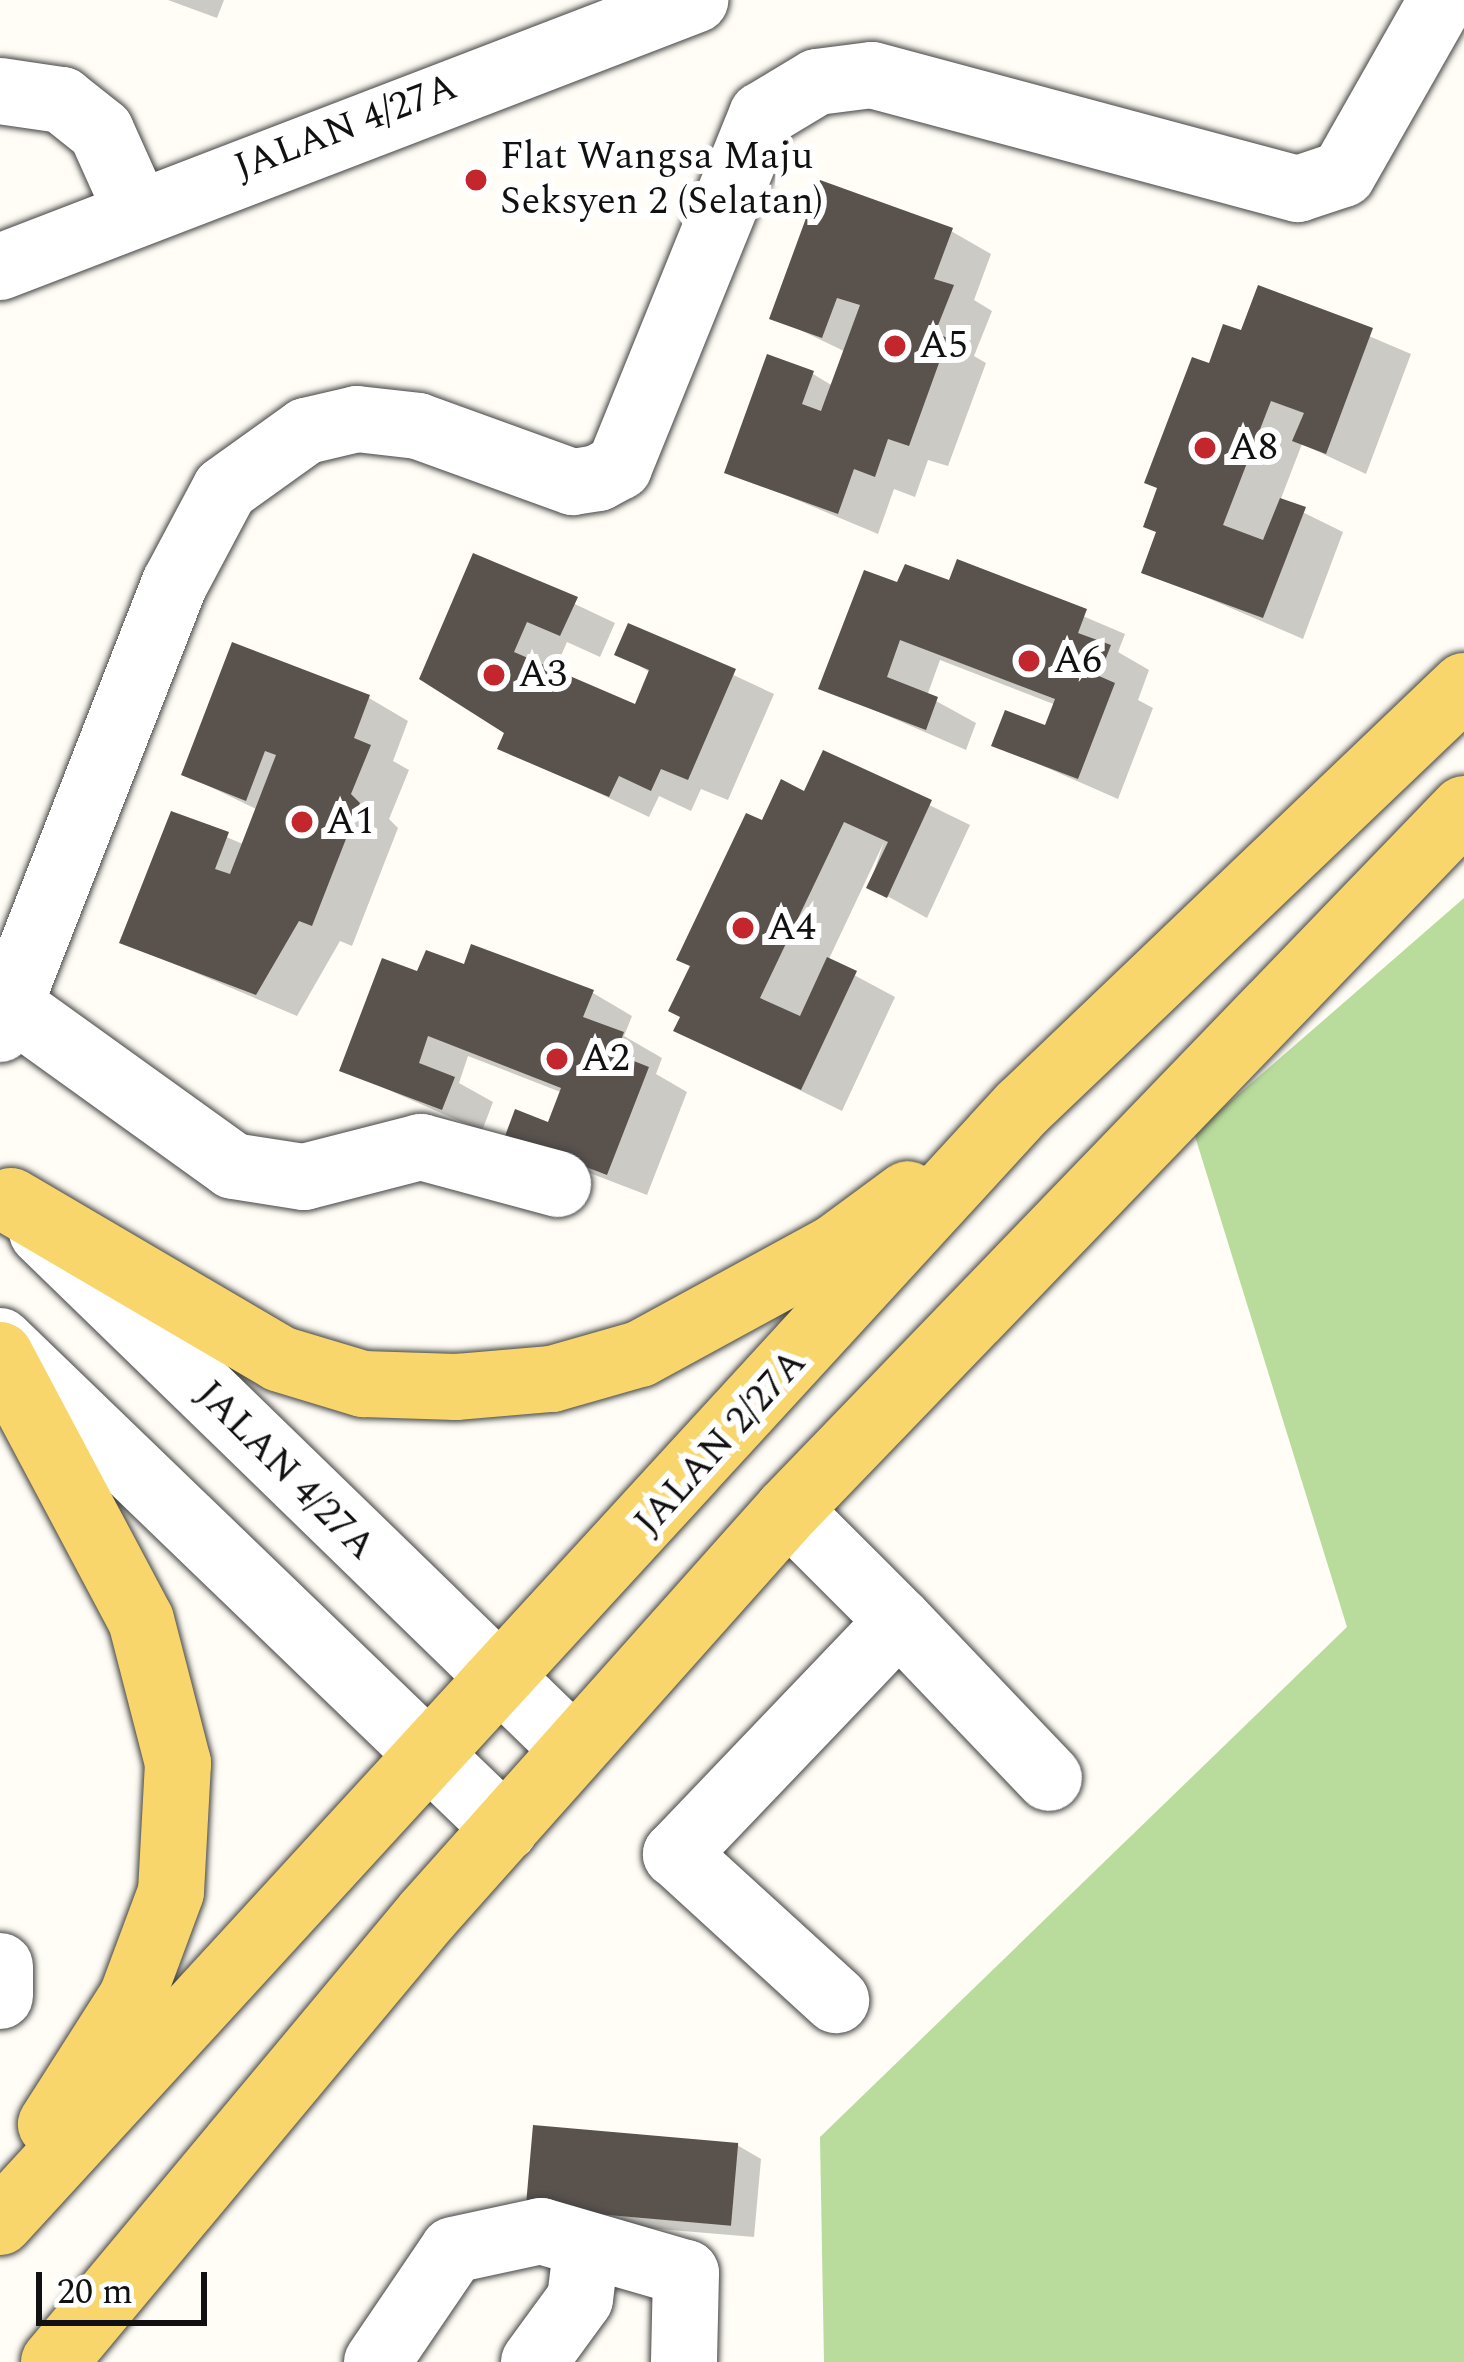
<!DOCTYPE html>
<html>
<head>
<meta charset="utf-8">
<style>
	body { margin:0 }
	#map { position:relative; width:1464px; height:2362px; overflow:hidden; background:#fffdf5; font-family:Spectral,serif }
	div>[style] { position:absolute }
	.forest>* { inset:0; background:#b9dc9c }
	.shadow>* { inset:0; background:#0003 }
	.building>* { inset:0; background:#5a524d; transform-origin:0 0 }
	.roads { filter:drop-shadow(0 0 3px #444) drop-shadow(0 0 3px #444) }
	.minor>* { height:66px; margin:-33px; padding:0 33px; transform-origin:33px; border-radius:33px; background:#fff }
	.major>* { height:66px; margin:-33px; padding:0 33px; transform-origin:33px; border-radius:33px; background:#f9d66b }
	.dots>* { width:33px; height:33px; translate:-50% -50%; box-sizing:border-box; border:6px solid #fff; border-radius:50% }
	span { translate:-50% -50%; white-space:nowrap; text-align:center; line-height:1.15; -webkit-text-stroke:12px #fff; paint-order:stroke }
	.street-label { font-size:39px; color:#111 }
	.poi-label { font-size:39px; color:#111 }
	.left { translate:0 -50%; text-align:left }
	.scale { position:absolute; left:36px; top:2272px; width:171px; height:54px; box-sizing:border-box; border:6px solid #111; border-top:0; padding-left:15px; font-size:36px; line-height:42px; white-space:nowrap; color:#111; -webkit-text-stroke:9px #fff; paint-order:stroke }
</style>
</head>
<body>
<div id="map">
	<div class="forest">
		<div style="clip-path:polygon(1464px 898px,1464px 2362px,824px 2362px,820px 2137px,1347px 1627px,1194px 1133px)"></div>
	</div>
	<div class="shadow">
		<div style="clip-path:polygon(168px 0,224px 0,217px 18px)"></div>
		<div style="clip-path:polygon(951px 231px,991px 254px,974px 300px,992px 311px,974px 356px,986px 363px,948px 466px,928px 460px,915px 497px,894px 489px,878px 534px,728px 471px,813px 374px,833px 386px,846px 352px,773px 317px)"></div>
		<div style="clip-path:polygon(1259px 289px,1411px 354px,1366px 474px,1302px 444px,1280px 501px,1343px 532px,1303px 639px,1145px 571px,1211px 367px,1242px 334px)"></div>
		<div style="clip-path:polygon(475px 557px,615px 623px,600px 657px,567px 642px,554px 672px,637px 708px,651px 673px,618px 653px,630px 627px,774px 694px,728px 800px,701px 789px,691px 811px,659px 796px,649px 817px,501px 747px,508px 731px)"></div>
		<div style="clip-path:polygon(959px 563px,1125px 634px,1118px 652px,1149px 670px,1138px 700px,1153px 708px,1118px 799px,995px 745px,1047px 729px,1056px 705px,940px 660px,927px 696px,976px 723px,966px 750px,821px 687px,899px 586px,950px 584px)"></div>
		<div style="clip-path:polygon(369px 698px,408px 721px,393px 761px,409px 770px,389px 819px,398px 828px,352px 946px,340px 941px,297px 1016px,123px 942px,173px 814px,245px 845px,258px 810px,184px 774px)"></div>
		<div style="clip-path:polygon(825px 754px,970px 825px,927px 918px,869px 886px,884px 842px,828px 961px,895px 997px,842px 1111px,677px 1030px,764px 824px,806px 795px)"></div>
		<div style="clip-path:polygon(466px 968px,593px 993px,632px 1016px,624px 1036px,662px 1058px,656px 1074px,687px 1092px,647px 1195px,548px 1157px,563px 1093px,468px 1056px,459px 1083px,493px 1102px,482px 1131px,343px 1070px,419px 975px)"></div>
		<div style="clip-path:polygon(737px 2145px,761px 2159px,754px 2237px,552px 2220px)"></div>
	</div>
	<div class="building">
		<div style="clip-path:polygon(820px 180px,953px 228px,934px 279px,954px 285px,935px 333px,948px 338px,909px 446px,888px 439px,875px 477px,854px 469px,838px 514px,724px 473px,767px 354px,814px 371px,802px 404px,821px 411px,860px 305px,837px 298px,822px 338px,769px 319px)"></div>
		<div style="clip-path:polygon(1258px 285px,1373px 328px,1326px 454px,1292px 441px,1304px 413px,1271px 401px,1223px 525px,1263px 540px,1280px 498px,1306px 507px,1263px 618px,1141px 573px,1156px 532px,1143px 527px,1157px 488px,1144px 483px,1192px 357px,1209px 363px,1223px 324px,1241px 330px)"></div>
		<div style="clip-path:polygon(473px 553px,578px 597px,560px 636px,527px 622px,514px 652px,635px 704px,649px 670px,614px 655px,628px 623px,736px 669px,688px 780px,661px 769px,651px 791px,619px 776px,609px 797px,497px 749px,504px 733px,419px 679px)"></div>
		<div style="clip-path:polygon(957px 559px,1087px 609px,1078px 633px,1111px 645px,1099px 676px,1115px 683px,1078px 779px,991px 746px,1005px 710px,1045px 725px,1055px 699px,900px 640px,887px 677px,938px 697px,926px 730px,818px 689px,864px 570px,897px 582px,905px 564px,949px 580px)"></div>
		<div style="clip-path:polygon(232px 642px,370px 695px,354px 738px,371px 745px,351px 794px,360px 803px,312px 926px,299px 921px,256px 995px,119px 943px,171px 811px,229px 832px,215px 869px,230px 874px,276px 755px,265px 751px,246px 801px,181px 775px)"></div>
		<div style="clip-path:polygon(823px 750px,932px 800px,887px 898px,866px 888px,888px 842px,844px 822px,760px 998px,800px 1016px,827px 957px,857px 971px,801px 1090px,673px 1031px,680px 1017px,668px 1011px,690px 966px,676px 960px,746px 813px,762px 820px,781px 779px,804px 791px)"></div>
		<div style="clip-path:polygon(471px 944px,594px 990px,583px 1017px,624px 1032px,616px 1054px,649px 1067px,607px 1175px,505px 1136px,515px 1109px,548px 1122px,561px 1088px,428px 1036px,419px 1063px,455px 1077px,442px 1110px,339px 1071px,382px 958px,417px 971px,426px 950px,464px 964px)"></div>
		<div style="left:533px;top:2125px;width:206px;height:83px;rotate:5deg"></div>
	</div>
	<div class="roads">
		<div class="minor">
			<div style="left:0;top:91px;width:63px;rotate:8.3deg"></div>
			<div style="left:62px;top:100px;width:50px;rotate:38.5deg"></div>
			<div style="left:101px;top:131px;width:88px;rotate:65.8deg"></div>
			<div style="left:0;top:267px;width:745px;rotate:-21.02deg"></div>
			<div style="left:12px;top:1007px;width:272px;rotate:35.7deg"></div>
			<div style="left:233px;top:1166px;width:72px;rotate:8.8deg"></div>
			<div style="left:304px;top:1177px;width:121px;rotate:-14.4deg"></div>
			<div style="left:421px;top:1147px;width:142px;rotate:15.1deg"></div>
			<div style="left:0;top:1029px;width:479px;rotate:-68.6deg"></div>
			<div style="left:175px;top:583px;width:106px;rotate:-62deg"></div>
			<div style="left:225px;top:489px;width:100px;rotate:-35.6deg"></div>
			<div style="left:306px;top:431px;width:52px;rotate:-13.2deg"></div>
			<div style="left:357px;top:419px;width:61px;rotate:6.5deg"></div>
			<div style="left:418px;top:426px;width:165px;rotate:19.9deg"></div>
			<div style="left:573px;top:482px;width:25px;rotate:-9deg"></div>
			<div style="left:598px;top:478px;width:24px;rotate:-28deg"></div>
			<div style="left:619px;top:467px;width:380px;rotate:-67.9deg"></div>
			<div style="left:762px;top:115px;width:64px;rotate:-31deg"></div>
			<div style="left:817px;top:82px;width:55px;rotate:-7.3deg"></div>
			<div style="left:872px;top:75px;width:441px;rotate:15deg"></div>
			<div style="left:1298px;top:189px;width:47px;rotate:-18.4deg"></div>
			<div style="left:1343px;top:174px;width:200px;rotate:-60.4deg"></div>
			<div style="left:42px;top:1232px;width:740px;rotate:44.18deg"></div>
			<div style="left:0;top:1341px;width:702px;rotate:43.96deg"></div>
			<div style="left:788px;top:1510px;width:157px;rotate:45deg"></div>
			<div style="left:899px;top:1621px;width:323px;rotate:133.7deg"></div>
			<div style="left:676px;top:1854px;width:217px;rotate:42.4deg"></div>
			<div style="left:899px;top:1621px;width:217px;rotate:46.3deg"></div>
			<div style="left:0;top:1966px;width:30px;rotate:90deg"></div>
			<div style="left:377px;top:2362px;width:135px;rotate:-55.8deg"></div>
			<div style="left:453px;top:2250px;width:90px;rotate:-12.2deg"></div>
			<div style="left:541px;top:2231px;width:151px;rotate:16.2deg"></div>
			<div style="left:686px;top:2273px;width:89px;rotate:91.3deg"></div>
			<div style="left:534px;top:2362px;width:78px;rotate:-53.9deg"></div>
			<div style="left:580px;top:2299px;width:48px;rotate:-82.9deg"></div>
		</div>
		<div class="major">
			<div style="left:11px;top:1201px;width:312px;rotate:30.4deg"></div>
			<div style="left:280px;top:1359px;width:87px;rotate:16.8deg"></div>
			<div style="left:363px;top:1384px;width:93px;rotate:1.8deg"></div>
			<div style="left:456px;top:1387px;width:96px;rotate:-4.8deg"></div>
			<div style="left:552px;top:1379px;width:91px;rotate:-15.9deg"></div>
			<div style="left:640px;top:1354px;width:223px;rotate:-28.6deg"></div>
			<div style="left:836px;top:1247px;width:89px;rotate:-36.4deg"></div>
			<div style="left:0;top:1355px;width:300px;rotate:62deg"></div>
			<div style="left:141px;top:1620px;width:148px;rotate:75.5deg"></div>
			<div style="left:178px;top:1763px;width:129px;rotate:93.1deg"></div>
			<div style="left:171px;top:1892px;width:112px;rotate:110.4deg"></div>
			<div style="left:132px;top:1997px;width:151px;rotate:122.5deg"></div>
			<div style="left:0;top:2222px;width:1512px;rotate:-47.47deg"></div>
			<div style="left:1022px;top:1108px;width:611px;rotate:-43.67deg"></div>
			<div style="left:54px;top:2362px;width:582px;rotate:-50.16deg"></div>
			<div style="left:427px;top:1915px;width:543px;rotate:-48.29deg"></div>
			<div style="left:788px;top:1510px;width:974px;rotate:-46.04deg"></div>
		</div>
	</div>
	<div class="dots">
		<div style="left:476px;top:180px;background:#c4262e"></div>
		<div style="left:895px;top:346px;background:#c4262e"></div>
		<div style="left:1205px;top:448px;background:#c4262e"></div>
		<div style="left:1029px;top:661px;background:#c4262e"></div>
		<div style="left:494px;top:675px;background:#c4262e"></div>
		<div style="left:302px;top:822px;background:#c4262e"></div>
		<div style="left:743px;top:928px;background:#c4262e"></div>
		<div style="left:557px;top:1059px;background:#c4262e"></div>
	</div>
	<div class="street-label">
		<span style="left:346px;top:128px;rotate:-21deg">JALAN 4/27A</span>
		<span style="left:721px;top:1443px;rotate:-48deg">JALAN 2/27A</span>
		<span style="left:285px;top:1471px;rotate:45deg">JALAN 4/27A</span>
	</div>
	<div class="poi-label">
		<span class="left" style="left:500px;top:180px">Flat Wangsa Maju<br>Seksyen 2 (Selatan)</span>
		<span class="left" style="left:919px;top:346px">A5</span>
		<span class="left" style="left:1229px;top:448px">A8</span>
		<span class="left" style="left:1053px;top:661px">A6</span>
		<span class="left" style="left:518px;top:675px">A3</span>
		<span class="left" style="left:326px;top:822px">A1</span>
		<span class="left" style="left:767px;top:928px">A4</span>
		<span class="left" style="left:581px;top:1059px">A2</span>
	</div>
	<div class="scale">20 m</div>
</div>
</body>
</html>
